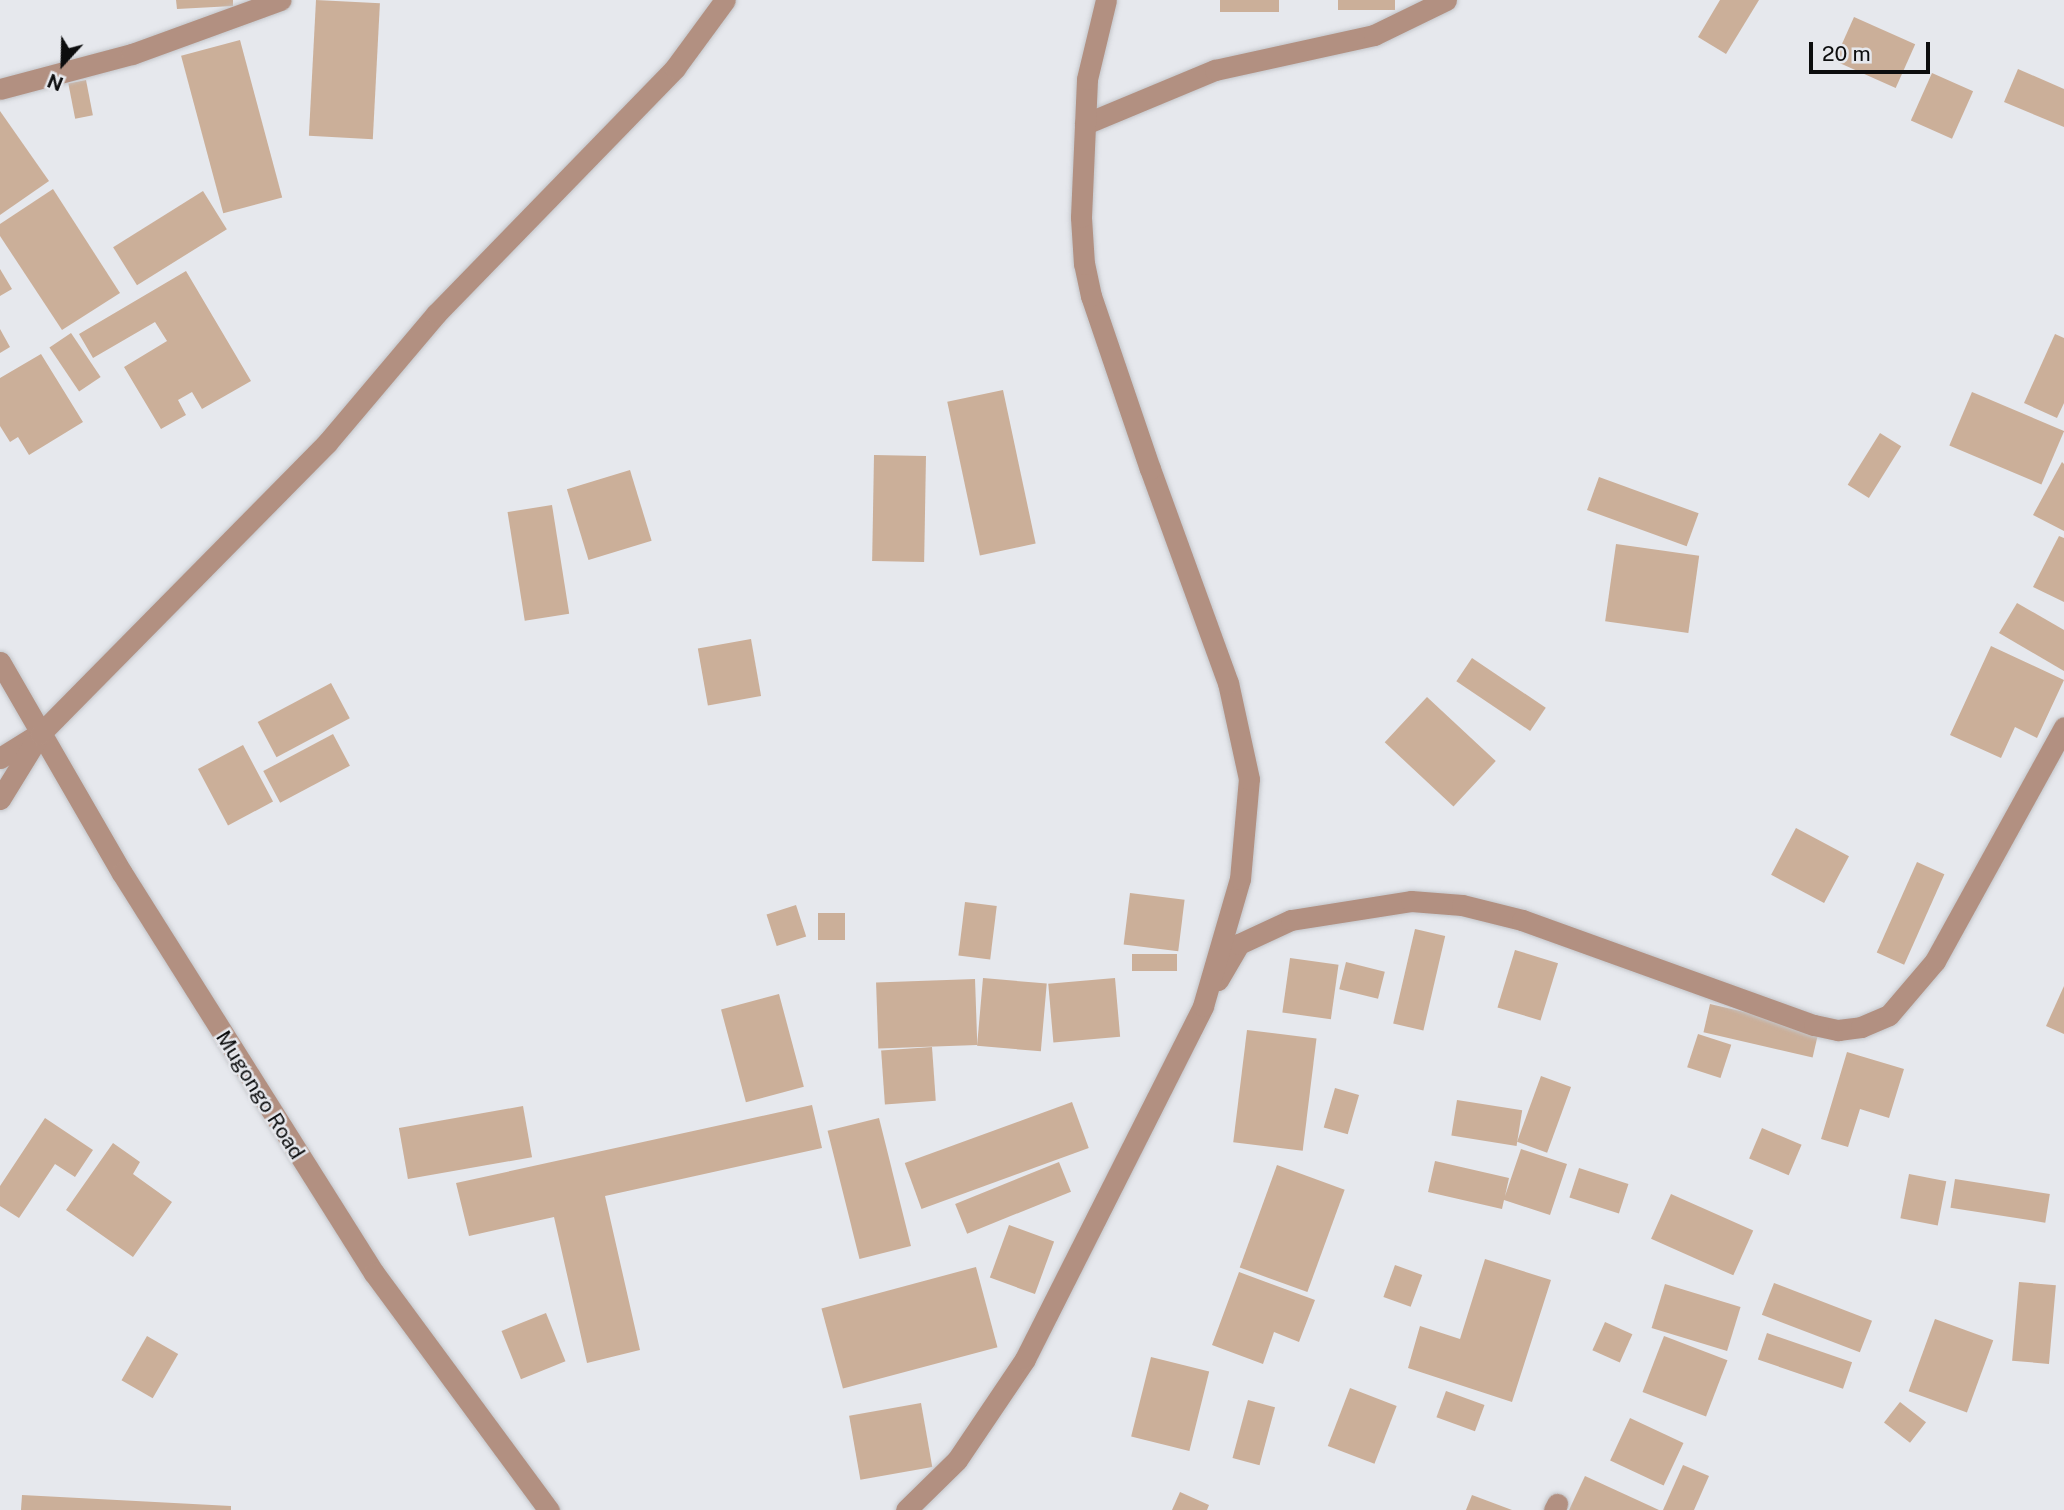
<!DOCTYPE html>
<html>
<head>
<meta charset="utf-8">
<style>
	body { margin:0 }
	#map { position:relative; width:2064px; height:1510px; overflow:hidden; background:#e6e8ed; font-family:"Public Sans",sans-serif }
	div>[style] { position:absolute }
	.building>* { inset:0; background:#cbaf99; transform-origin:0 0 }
	.roads { filter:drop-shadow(0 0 2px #c3c5c9) drop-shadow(0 0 2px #c3c5c9) }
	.minor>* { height:21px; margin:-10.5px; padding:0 10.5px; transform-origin:10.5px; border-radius:10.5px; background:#b29081 }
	span { translate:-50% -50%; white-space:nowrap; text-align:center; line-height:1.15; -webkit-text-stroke:5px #e6e8ed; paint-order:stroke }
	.street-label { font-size:21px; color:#0c0d0e }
	.north { position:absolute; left:28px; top:28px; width:70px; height:70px; -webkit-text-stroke:5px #e6e8ed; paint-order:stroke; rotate:202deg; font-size:19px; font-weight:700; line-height:28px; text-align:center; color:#0c0d0e }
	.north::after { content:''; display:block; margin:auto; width:24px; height:32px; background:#0c0d0e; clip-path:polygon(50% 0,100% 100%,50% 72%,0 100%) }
	.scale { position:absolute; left:1809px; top:42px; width:121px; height:32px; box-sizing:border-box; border:4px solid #0c0d0e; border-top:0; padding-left:9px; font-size:21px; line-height:24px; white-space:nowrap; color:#0c0d0e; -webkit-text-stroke:5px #e6e8ed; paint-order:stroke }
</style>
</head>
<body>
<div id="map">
	<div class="building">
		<div style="clip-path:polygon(176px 0,233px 0,233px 6px,177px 9px)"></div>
		<div style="left:316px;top:0;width:64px;height:136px;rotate:3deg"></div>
		<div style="left:1220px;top:0;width:59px;height:12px"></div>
		<div style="left:1338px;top:0;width:57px;height:10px"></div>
		<div style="clip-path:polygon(1720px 0,1759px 0,1726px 54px,1698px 37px)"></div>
		<div style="left:1854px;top:17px;width:67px;height:48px;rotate:24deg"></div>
		<div style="left:240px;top:40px;width:163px;height:61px;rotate:75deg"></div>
		<div style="clip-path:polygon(2018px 69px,2064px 89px,2064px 127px,2004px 102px)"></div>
		<div style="left:1932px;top:73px;width:45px;height:52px;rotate:24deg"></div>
		<div style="left:86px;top:80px;width:36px;height:18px;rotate:79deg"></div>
		<div style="clip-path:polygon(0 111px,49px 181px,0 215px)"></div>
		<div style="clip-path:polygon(53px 189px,120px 293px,62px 330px,0 236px,0 224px)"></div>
		<div style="left:203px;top:191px;width:45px;height:106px;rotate:58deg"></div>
		<div style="clip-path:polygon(0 269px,12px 289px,0 296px)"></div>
		<div style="clip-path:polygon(186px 271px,251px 381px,202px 409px,192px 392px,178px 400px,186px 415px,161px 429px,124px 367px,167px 341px,155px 322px,93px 358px,79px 334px)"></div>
		<div style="clip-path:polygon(0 329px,10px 347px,0 353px)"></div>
		<div style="left:71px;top:333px;width:53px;height:26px;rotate:56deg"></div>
		<div style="clip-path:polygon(2055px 334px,2064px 338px,2064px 403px,2057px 418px,2024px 403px)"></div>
		<div style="clip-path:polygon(41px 354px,83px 422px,29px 455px,18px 437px,10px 442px,0 426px,0 378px)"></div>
		<div style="left:1003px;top:390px;width:157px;height:57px;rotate:78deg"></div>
		<div style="left:1972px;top:392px;width:100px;height:58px;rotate:23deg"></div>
		<div style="left:1880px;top:433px;width:25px;height:61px;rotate:32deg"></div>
		<div style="left:874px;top:455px;width:52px;height:106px;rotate:1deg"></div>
		<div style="clip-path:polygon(2062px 462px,2064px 464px,2064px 531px,2033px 515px)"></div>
		<div style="left:630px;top:470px;width:74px;height:66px;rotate:73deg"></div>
		<div style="left:1599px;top:477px;width:106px;height:35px;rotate:20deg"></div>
		<div style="left:552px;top:505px;width:110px;height:45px;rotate:81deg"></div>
		<div style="clip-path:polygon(2059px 536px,2064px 538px,2064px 602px,2033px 587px)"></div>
		<div style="left:1616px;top:544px;width:84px;height:78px;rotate:8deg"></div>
		<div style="clip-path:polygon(2017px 603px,2064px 630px,2064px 671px,1999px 633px)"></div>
		<div style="left:751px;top:639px;width:58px;height:54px;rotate:80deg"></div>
		<div style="clip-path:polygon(1991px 646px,2064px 680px,2037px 738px,2015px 727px,2001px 758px,1950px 735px)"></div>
		<div style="left:1472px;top:658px;width:89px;height:28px;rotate:34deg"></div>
		<div style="left:331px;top:683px;width:40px;height:83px;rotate:62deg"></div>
		<div style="left:1427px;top:697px;width:94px;height:62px;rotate:43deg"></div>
		<div style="left:333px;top:734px;width:36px;height:79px;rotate:62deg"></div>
		<div style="left:243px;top:745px;width:64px;height:51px;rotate:62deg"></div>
		<div style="left:1796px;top:828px;width:60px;height:53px;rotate:28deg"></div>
		<div style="left:1917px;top:862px;width:30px;height:99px;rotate:24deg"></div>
		<div style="left:1130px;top:893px;width:55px;height:52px;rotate:7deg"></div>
		<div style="left:965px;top:902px;width:32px;height:54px;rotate:7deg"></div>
		<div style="left:796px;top:905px;width:33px;height:31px;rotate:72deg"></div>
		<div style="left:818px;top:913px;width:27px;height:27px"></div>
		<div style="left:1415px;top:929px;width:31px;height:97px;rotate:13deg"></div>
		<div style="left:1515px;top:950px;width:45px;height:60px;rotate:17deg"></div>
		<div style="left:1132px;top:954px;width:45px;height:17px"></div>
		<div style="left:1290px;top:958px;width:49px;height:55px;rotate:8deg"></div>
		<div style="left:1346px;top:962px;width:40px;height:28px;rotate:14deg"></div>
		<div style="left:983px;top:978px;width:64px;height:68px;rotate:5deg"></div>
		<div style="left:1115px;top:978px;width:59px;height:67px;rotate:85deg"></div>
		<div style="left:975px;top:979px;width:66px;height:99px;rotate:88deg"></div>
		<div style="clip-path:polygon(2064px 986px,2064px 1034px,2046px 1026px)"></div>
		<div style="left:779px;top:994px;width:96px;height:60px;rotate:75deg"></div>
		<div style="left:1710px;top:1004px;width:112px;height:29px;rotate:13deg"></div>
		<div style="left:1247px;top:1030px;width:70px;height:113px;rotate:7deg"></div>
		<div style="left:1698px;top:1034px;width:35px;height:35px;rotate:18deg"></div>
		<div style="left:932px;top:1047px;width:54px;height:51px;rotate:86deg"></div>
		<div style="clip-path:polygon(1847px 1052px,1904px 1069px,1889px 1118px,1860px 1109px,1848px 1147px,1821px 1139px)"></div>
		<div style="left:1541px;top:1076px;width:32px;height:70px;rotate:20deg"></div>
		<div style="left:1335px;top:1088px;width:25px;height:41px;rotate:16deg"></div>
		<div style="left:1457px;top:1100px;width:66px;height:36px;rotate:9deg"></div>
		<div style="left:1072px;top:1102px;width:49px;height:178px;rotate:70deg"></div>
		<div style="clip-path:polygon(812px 1105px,822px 1148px,605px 1196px,640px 1350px,587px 1363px,554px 1217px,469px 1236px,456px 1183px)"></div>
		<div style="left:523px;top:1106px;width:52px;height:126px;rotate:80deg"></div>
		<div style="clip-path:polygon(45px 1118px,93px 1150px,75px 1177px,55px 1164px,19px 1218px,0 1206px,0 1186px)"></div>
		<div style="left:879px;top:1118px;width:132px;height:53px;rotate:76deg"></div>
		<div style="left:1762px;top:1128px;width:43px;height:33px;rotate:23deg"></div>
		<div style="clip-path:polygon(113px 1143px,140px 1162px,133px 1174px,172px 1202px,133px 1257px,66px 1210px)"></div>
		<div style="clip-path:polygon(1521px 1149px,1567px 1164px,1550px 1215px,1504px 1200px,1502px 1209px,1428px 1192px,1435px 1161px,1509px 1178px,1505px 1196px)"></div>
		<div style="left:1059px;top:1162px;width:32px;height:112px;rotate:68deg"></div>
		<div style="left:1277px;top:1165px;width:72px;height:109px;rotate:20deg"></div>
		<div style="left:1579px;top:1168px;width:52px;height:31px;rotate:18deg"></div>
		<div style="left:1909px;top:1174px;width:38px;height:45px;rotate:11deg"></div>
		<div style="left:1955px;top:1179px;width:96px;height:29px;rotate:9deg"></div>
		<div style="left:1671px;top:1194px;width:90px;height:49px;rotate:24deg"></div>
		<div style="left:1009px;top:1225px;width:48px;height:56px;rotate:20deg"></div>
		<div style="clip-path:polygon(1485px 1259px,1551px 1280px,1512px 1402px,1408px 1368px,1420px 1326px,1460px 1339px)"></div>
		<div style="left:1395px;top:1265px;width:29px;height:34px;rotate:20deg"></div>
		<div style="left:976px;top:1267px;width:83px;height:160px;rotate:75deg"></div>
		<div style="clip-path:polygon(1239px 1272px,1315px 1300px,1299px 1342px,1274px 1332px,1263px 1364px,1212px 1345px)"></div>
		<div style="left:2019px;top:1282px;width:37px;height:79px;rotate:5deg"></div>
		<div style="left:1774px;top:1283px;width:105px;height:34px;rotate:21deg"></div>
		<div style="left:1665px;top:1284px;width:79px;height:46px;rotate:17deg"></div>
		<div style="left:546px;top:1313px;width:52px;height:48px;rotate:68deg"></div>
		<div style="left:1935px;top:1319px;width:62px;height:77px;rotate:20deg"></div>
		<div style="left:1605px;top:1322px;width:30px;height:31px;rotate:24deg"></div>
		<div style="left:1767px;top:1333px;width:90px;height:28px;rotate:19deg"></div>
		<div style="left:147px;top:1336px;width:36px;height:51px;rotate:30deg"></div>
		<div style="left:1664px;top:1336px;width:68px;height:60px;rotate:21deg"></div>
		<div style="left:1151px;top:1357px;width:60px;height:82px;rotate:14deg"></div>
		<div style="left:1350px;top:1388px;width:50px;height:62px;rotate:21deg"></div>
		<div style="left:1446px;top:1391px;width:41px;height:28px;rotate:20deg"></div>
		<div style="left:1248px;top:1400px;width:28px;height:60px;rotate:15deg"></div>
		<div style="left:1900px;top:1402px;width:33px;height:26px;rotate:38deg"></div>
		<div style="left:921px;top:1403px;width:65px;height:73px;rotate:80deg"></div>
		<div style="left:1630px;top:1418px;width:59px;height:47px;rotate:25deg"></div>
		<div style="clip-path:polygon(1683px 1465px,1709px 1476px,1694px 1510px,1663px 1510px)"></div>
		<div style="clip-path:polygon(1585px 1476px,1659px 1510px,1569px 1510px)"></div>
		<div style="clip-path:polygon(1180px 1492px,1209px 1505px,1207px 1510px,1172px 1510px)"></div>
		<div style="clip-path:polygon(22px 1495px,231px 1506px,231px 1510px,21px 1510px)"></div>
		<div style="clip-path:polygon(1472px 1495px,1512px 1510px,1466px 1510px)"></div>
	</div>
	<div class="roads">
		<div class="minor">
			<div style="left:0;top:89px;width:137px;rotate:-14.9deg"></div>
			<div style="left:132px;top:54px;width:158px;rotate:-20deg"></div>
			<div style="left:1085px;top:124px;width:141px;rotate:-22.6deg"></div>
			<div style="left:1215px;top:70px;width:163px;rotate:-12.4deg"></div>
			<div style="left:1374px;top:35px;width:80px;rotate:-25.9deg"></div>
			<div style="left:0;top:662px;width:244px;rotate:60deg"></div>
			<div style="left:122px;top:873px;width:473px;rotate:57.8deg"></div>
			<div style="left:374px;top:1273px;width:295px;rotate:53.6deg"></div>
			<div style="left:0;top:758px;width:44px;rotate:-31.9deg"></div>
			<div style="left:0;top:799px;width:76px;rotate:-58.4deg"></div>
			<div style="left:40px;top:734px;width:409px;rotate:-45.4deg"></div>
			<div style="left:327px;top:443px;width:169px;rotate:-49.8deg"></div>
			<div style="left:436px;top:314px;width:343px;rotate:-45.8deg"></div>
			<div style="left:675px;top:68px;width:84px;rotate:-53.7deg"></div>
			<div style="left:1218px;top:980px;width:42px;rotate:-59.7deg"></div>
			<div style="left:1239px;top:944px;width:57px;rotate:-24.8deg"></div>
			<div style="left:1291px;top:920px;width:121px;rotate:-9deg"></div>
			<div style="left:1411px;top:901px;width:51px;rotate:4.5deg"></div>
			<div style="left:1462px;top:905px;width:62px;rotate:14deg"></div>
			<div style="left:1522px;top:920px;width:310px;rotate:19.8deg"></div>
			<div style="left:1814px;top:1025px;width:25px;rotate:12deg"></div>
			<div style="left:1838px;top:1030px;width:23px;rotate:-7deg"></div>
			<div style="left:1861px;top:1027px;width:30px;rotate:-23deg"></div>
			<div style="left:1889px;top:1015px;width:71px;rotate:-49.6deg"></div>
			<div style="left:1935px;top:961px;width:267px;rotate:-61.1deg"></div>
			<div style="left:906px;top:1510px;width:71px;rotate:-44.4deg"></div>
			<div style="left:957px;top:1460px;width:122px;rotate:-56deg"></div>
			<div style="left:1025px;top:1359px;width:395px;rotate:-63.2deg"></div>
			<div style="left:1203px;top:1006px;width:132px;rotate:-73.8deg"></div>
			<div style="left:1240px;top:879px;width:100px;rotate:-84.9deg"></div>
			<div style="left:1249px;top:779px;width:98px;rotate:-102.3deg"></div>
			<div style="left:1228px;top:683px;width:228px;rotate:-110deg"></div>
			<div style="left:1150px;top:469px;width:183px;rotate:-108.8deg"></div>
			<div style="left:1091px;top:296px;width:33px;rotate:-102deg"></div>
			<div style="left:1084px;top:264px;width:47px;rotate:-93.7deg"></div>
			<div style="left:1081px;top:217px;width:138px;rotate:-87.5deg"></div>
			<div style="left:1087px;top:79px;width:81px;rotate:-76.5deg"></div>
			<div style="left:1554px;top:1510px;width:7px;rotate:-63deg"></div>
		</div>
	</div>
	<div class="street-label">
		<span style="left:260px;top:1095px;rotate:58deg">Mugongo Road</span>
	</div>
	<div class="north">N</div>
	<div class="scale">20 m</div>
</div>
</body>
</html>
